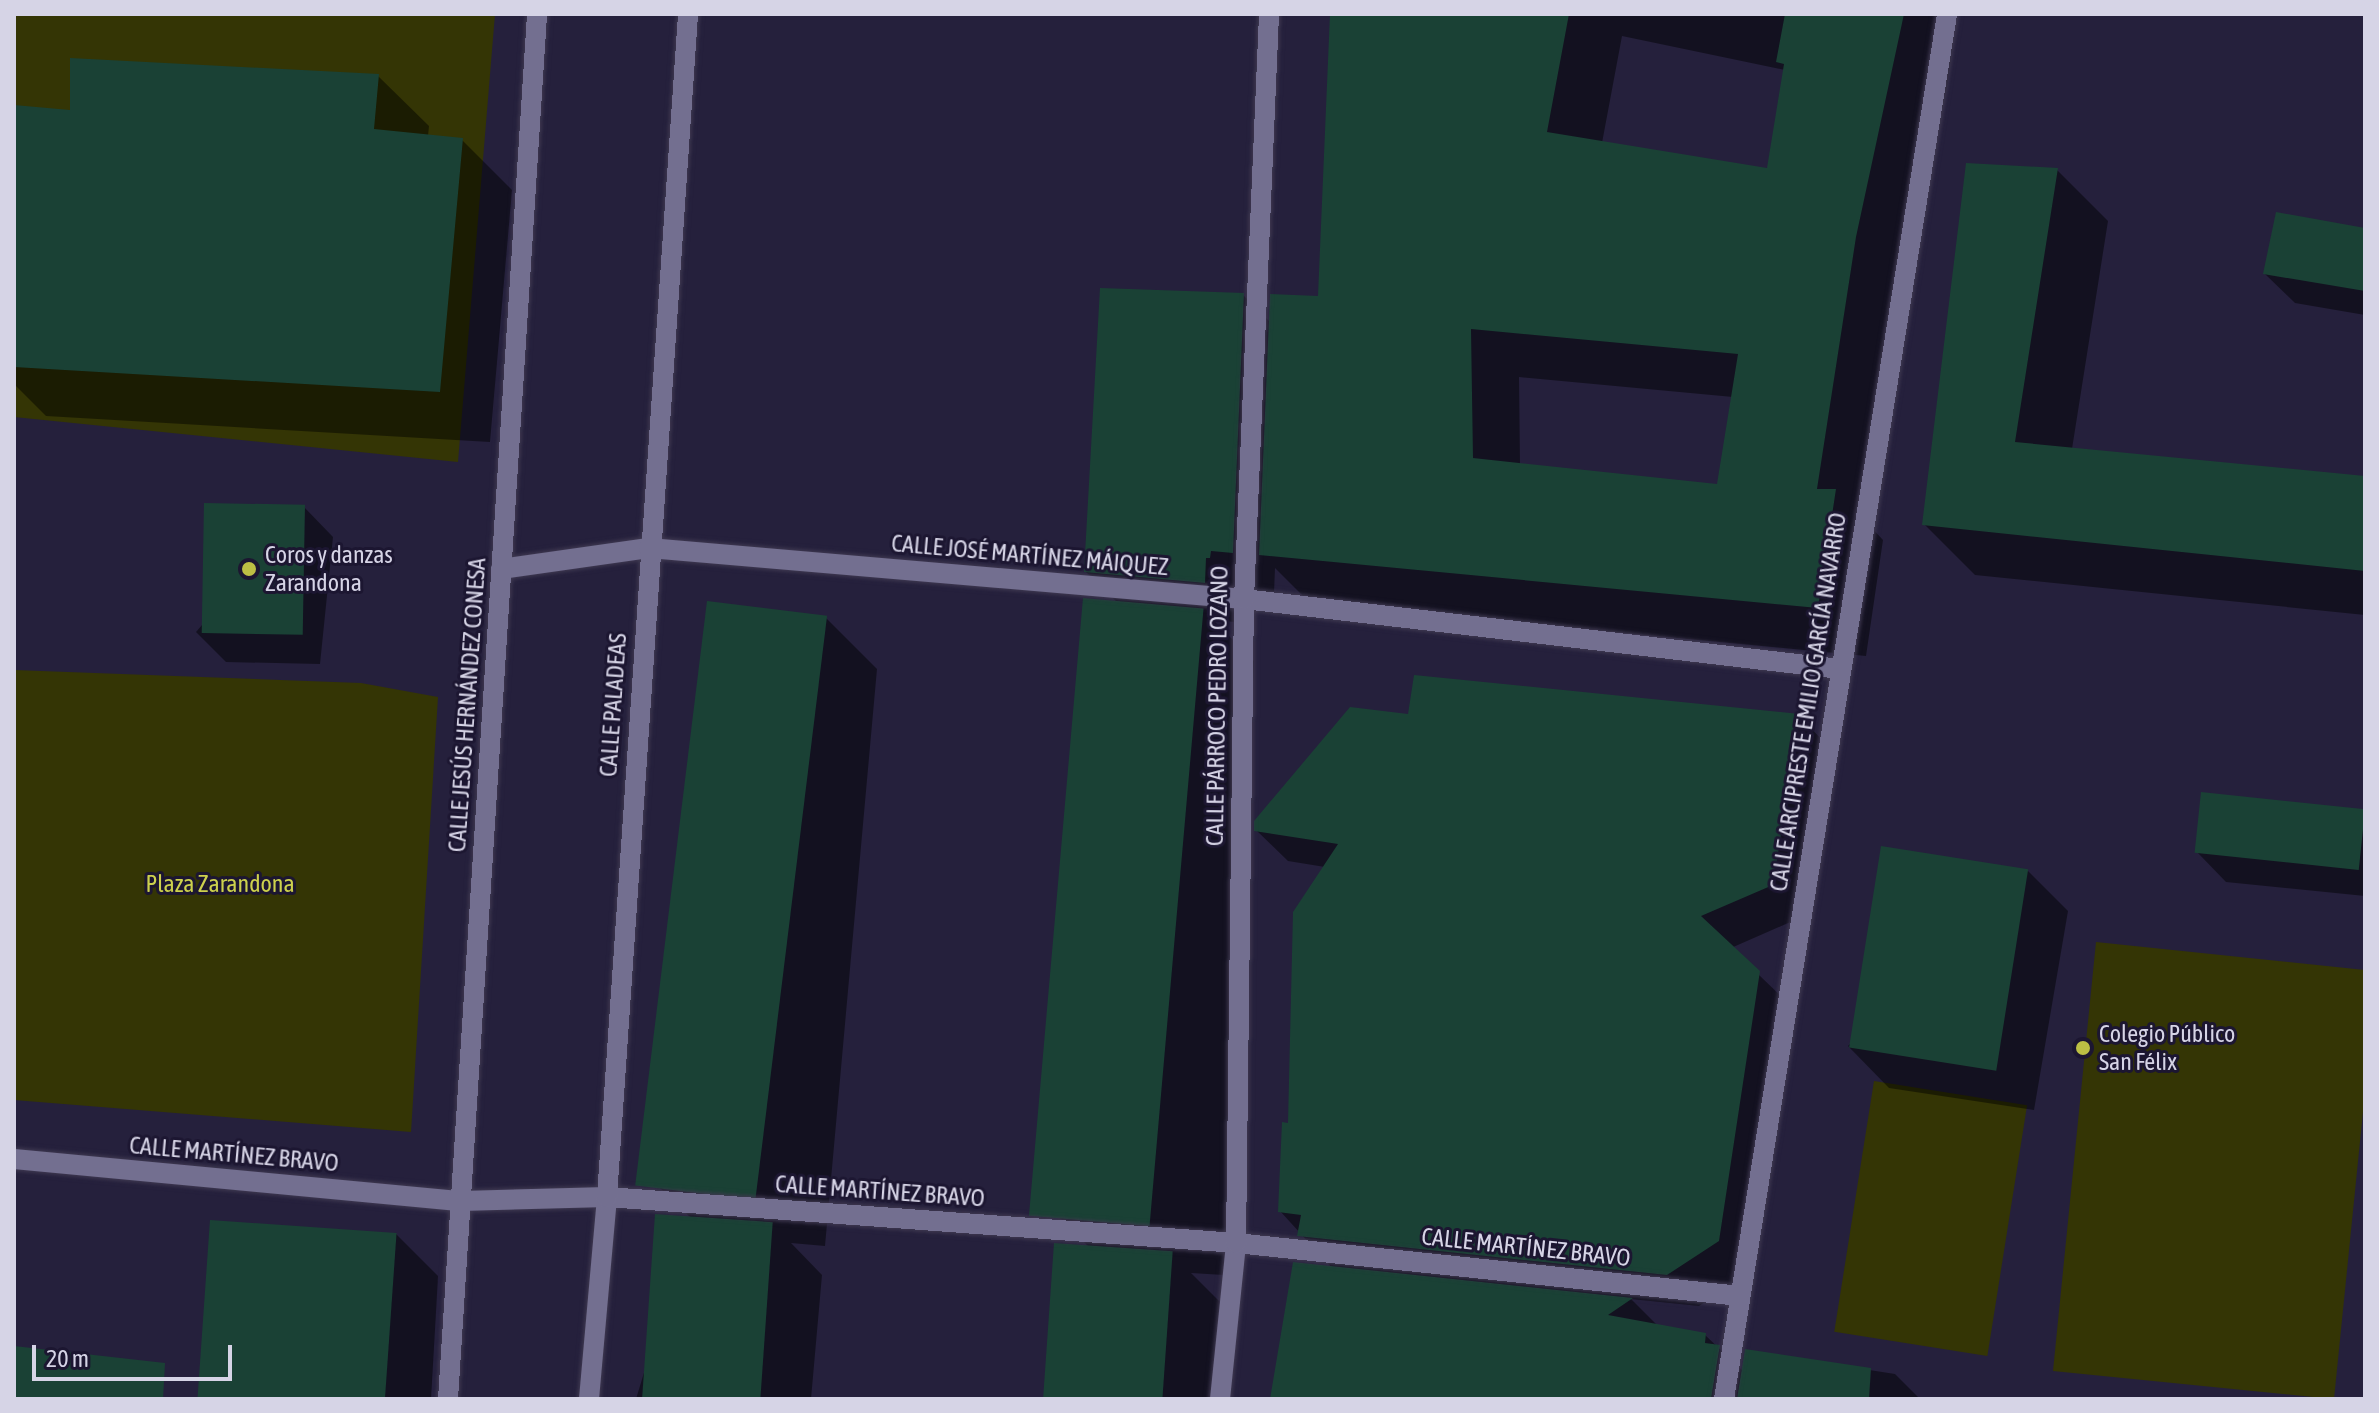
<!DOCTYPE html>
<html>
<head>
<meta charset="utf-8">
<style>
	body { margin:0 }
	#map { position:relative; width:2379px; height:1413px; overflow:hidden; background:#25203c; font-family:"Asap Condensed",sans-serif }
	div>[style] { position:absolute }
	.green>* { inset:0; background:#343505; transform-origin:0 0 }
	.shadow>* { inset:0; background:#0007 }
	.building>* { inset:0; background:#1a4135; transform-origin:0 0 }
	.roads { filter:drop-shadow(0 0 2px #3f3951) drop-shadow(0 0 2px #3f3951) }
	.street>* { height:20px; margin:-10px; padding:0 10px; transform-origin:10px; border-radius:10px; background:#736f90 }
	.dots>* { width:22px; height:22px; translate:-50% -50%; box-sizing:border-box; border:4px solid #1c1631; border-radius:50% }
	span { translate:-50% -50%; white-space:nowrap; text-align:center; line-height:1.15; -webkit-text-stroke:6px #1c1631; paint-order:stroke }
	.poi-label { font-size:24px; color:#d6d4e6 }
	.left { translate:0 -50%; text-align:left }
	.street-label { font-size:24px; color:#d6d4e6 }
	.park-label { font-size:24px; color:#cdd14d }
	.frame { position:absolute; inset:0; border:16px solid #d6d4e6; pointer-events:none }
	.scale { position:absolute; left:32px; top:1345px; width:200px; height:36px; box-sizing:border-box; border:4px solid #d6d4e6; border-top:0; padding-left:10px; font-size:24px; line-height:28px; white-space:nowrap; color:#d6d4e6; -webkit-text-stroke:6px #1c1631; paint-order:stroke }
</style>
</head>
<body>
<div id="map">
	<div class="green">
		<div style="clip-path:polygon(14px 14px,495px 14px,458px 462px,14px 417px)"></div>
		<div style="clip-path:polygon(14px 670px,361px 683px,438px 697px,411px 1132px,14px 1100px)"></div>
		<div style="clip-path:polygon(2096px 942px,2365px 970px,2365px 1092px,2334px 1399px,2053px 1371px)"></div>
		<div style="left:1874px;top:1081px;width:155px;height:254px;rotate:9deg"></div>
	</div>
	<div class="shadow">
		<div style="clip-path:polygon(evenodd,1332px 14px,1957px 14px,1947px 86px,1904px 286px,1867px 523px,1883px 540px,1866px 656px,1310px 603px,1275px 568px,1274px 593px,1251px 599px,1246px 623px,1213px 620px,1254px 661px,1224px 1275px,1191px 1273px,1222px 1304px,1219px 1399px,1049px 1399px,1089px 1247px,1058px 1216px,1118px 603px,1086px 572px,1243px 295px,1271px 323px,1320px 298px,1332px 14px,1622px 36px,1785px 70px,1769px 171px,1602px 143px,1622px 36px,1332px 14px,1519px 377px,1733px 397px,1719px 486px,1520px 465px,1519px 377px)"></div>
		<div style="clip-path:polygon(378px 76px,429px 126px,428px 136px,462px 140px,512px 190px,490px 442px,46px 416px,14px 384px,14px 107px,72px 113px)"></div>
		<div style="clip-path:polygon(2057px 170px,2108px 221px,2072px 449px,2365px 478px,2365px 615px,1975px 575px,1924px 524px)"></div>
		<div style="clip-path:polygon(2365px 230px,2365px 315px,2295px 303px,2265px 274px)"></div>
		<div style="clip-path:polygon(304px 507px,333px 537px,320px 664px,226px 662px,196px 632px)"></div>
		<div style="clip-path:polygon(826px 618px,877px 669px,825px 1246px,791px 1243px,822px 1275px,811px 1399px,636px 1399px,691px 1218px,659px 1187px)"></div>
		<div style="clip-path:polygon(1409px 716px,1799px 716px,1830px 748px,1804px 916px,1731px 948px,1790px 1005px,1749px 1272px,1699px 1306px,1631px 1299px,1658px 1326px,1705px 1335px,1744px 1372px,1747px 1351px,1895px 1374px,1920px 1399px,1272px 1399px,1332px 1268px,1280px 1211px,1325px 867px,1288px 861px,1256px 830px)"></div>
		<div style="clip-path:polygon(2365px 812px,2365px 896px,2226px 882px,2197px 852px)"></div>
		<div style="clip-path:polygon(2027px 870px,2068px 911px,2034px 1110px,1889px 1088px,1848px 1046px)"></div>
		<div style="clip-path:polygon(396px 1234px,438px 1276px,431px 1399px,199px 1399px)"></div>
	</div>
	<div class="building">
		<div style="clip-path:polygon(evenodd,1330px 14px,1569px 14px,1547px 132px,1767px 168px,1784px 64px,1776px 62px,1785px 14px,1904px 14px,1856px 237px,1817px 489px,1836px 489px,1818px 608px,1259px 555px,1270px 294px,1318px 296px,1330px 14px,1471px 329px,1738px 354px,1717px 484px,1473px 458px,1471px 329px)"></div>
		<div style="clip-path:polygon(70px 58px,379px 74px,374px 129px,463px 138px,440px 392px,14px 367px,14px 105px,70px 110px)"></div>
		<div style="clip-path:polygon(1966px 163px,2058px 168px,2015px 442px,2365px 476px,2365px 571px,1922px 525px)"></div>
		<div style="clip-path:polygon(2276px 212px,2365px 228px,2365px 291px,2263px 274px)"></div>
		<div style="clip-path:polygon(1100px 288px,1244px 293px,1233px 553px,1211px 551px,1210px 558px,1206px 558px,1205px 583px,1084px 572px)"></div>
		<div style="left:204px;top:503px;width:101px;height:130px;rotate:1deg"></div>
		<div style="left:1083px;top:598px;width:121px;height:620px;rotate:5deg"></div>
		<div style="left:707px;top:601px;width:121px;height:589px;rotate:7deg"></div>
		<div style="clip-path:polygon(1414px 675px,1800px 714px,1773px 885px,1701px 916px,1760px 971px,1719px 1241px,1667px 1275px,1297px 1236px,1301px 1215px,1278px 1212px,1282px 1122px,1288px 1123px,1293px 912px,1338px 844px,1254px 831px,1254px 821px,1350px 707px,1408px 714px)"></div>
		<div style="left:2201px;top:792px;width:165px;height:61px;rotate:6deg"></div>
		<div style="left:1881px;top:846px;width:149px;height:204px;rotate:9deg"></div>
		<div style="left:655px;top:1214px;width:118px;height:186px;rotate:4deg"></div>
		<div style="left:210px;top:1220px;width:187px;height:179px;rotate:4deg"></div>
		<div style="left:1054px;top:1243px;width:119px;height:156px;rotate:4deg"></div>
		<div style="clip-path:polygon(1293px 1262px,1633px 1298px,1608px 1315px,1706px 1333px,1705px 1343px,1720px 1345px,1711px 1399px,1270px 1399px)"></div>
		<div style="clip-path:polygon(14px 1346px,165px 1363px,163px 1399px,14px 1399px)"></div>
		<div style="clip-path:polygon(1745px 1349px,1871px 1368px,1869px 1399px,1737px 1399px)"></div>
	</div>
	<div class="roads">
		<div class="street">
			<div style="left:501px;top:569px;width:149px;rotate:-8.1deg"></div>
			<div style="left:649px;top:548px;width:597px;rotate:4.9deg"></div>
			<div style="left:1244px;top:599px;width:600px;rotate:6.7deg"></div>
			<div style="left:14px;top:1159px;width:449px;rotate:5.4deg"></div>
			<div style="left:461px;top:1201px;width:146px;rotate:-1.6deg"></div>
			<div style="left:607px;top:1197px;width:631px;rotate:4.18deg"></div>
			<div style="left:1236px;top:1243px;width:507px;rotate:6deg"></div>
			<div style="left:448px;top:1399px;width:1388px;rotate:-86.32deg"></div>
			<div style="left:589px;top:1399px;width:203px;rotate:-84.9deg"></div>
			<div style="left:607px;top:1197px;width:1186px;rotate:-86.08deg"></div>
			<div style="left:1220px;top:1399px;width:157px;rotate:-84.1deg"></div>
			<div style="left:1236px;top:1243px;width:644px;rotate:-89.29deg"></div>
			<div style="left:1244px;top:599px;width:586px;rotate:-87.55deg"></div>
			<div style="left:1724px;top:1399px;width:1403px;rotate:-80.85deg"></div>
		</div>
	</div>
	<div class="dots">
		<div style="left:249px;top:569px;background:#bcbf44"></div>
		<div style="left:2083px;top:1048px;background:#bcbf44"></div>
	</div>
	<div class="poi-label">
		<span class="left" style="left:265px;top:569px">Coros y danzas<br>Zarandona</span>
		<span class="left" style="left:2099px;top:1048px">Colegio Público<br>San Félix</span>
	</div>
	<div class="street-label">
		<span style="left:1030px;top:555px;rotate:5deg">CALLE JOSÉ MARTÍNEZ MÁIQUEZ</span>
		<span style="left:1808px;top:702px;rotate:-81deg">CALLE ARCIPRESTE EMILIO GARCÍA NAVARRO</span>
		<span style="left:467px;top:705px;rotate:-86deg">CALLE JESÚS HERNÁNDEZ CONESA</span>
		<span style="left:613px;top:705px;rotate:-86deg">CALLE PALADEAS</span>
		<span style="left:1217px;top:706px;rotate:-89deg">CALLE PÁRROCO PEDRO LOZANO</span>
		<span style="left:234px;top:1154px;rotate:5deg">CALLE MARTÍNEZ BRAVO</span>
		<span style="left:880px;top:1191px;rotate:4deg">CALLE MARTÍNEZ BRAVO</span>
		<span style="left:1526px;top:1247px;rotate:6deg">CALLE MARTÍNEZ BRAVO</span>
	</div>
	<div class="park-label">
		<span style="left:220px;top:884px">Plaza Zarandona</span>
	</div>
	<div class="frame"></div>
	<div class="scale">20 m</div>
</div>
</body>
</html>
